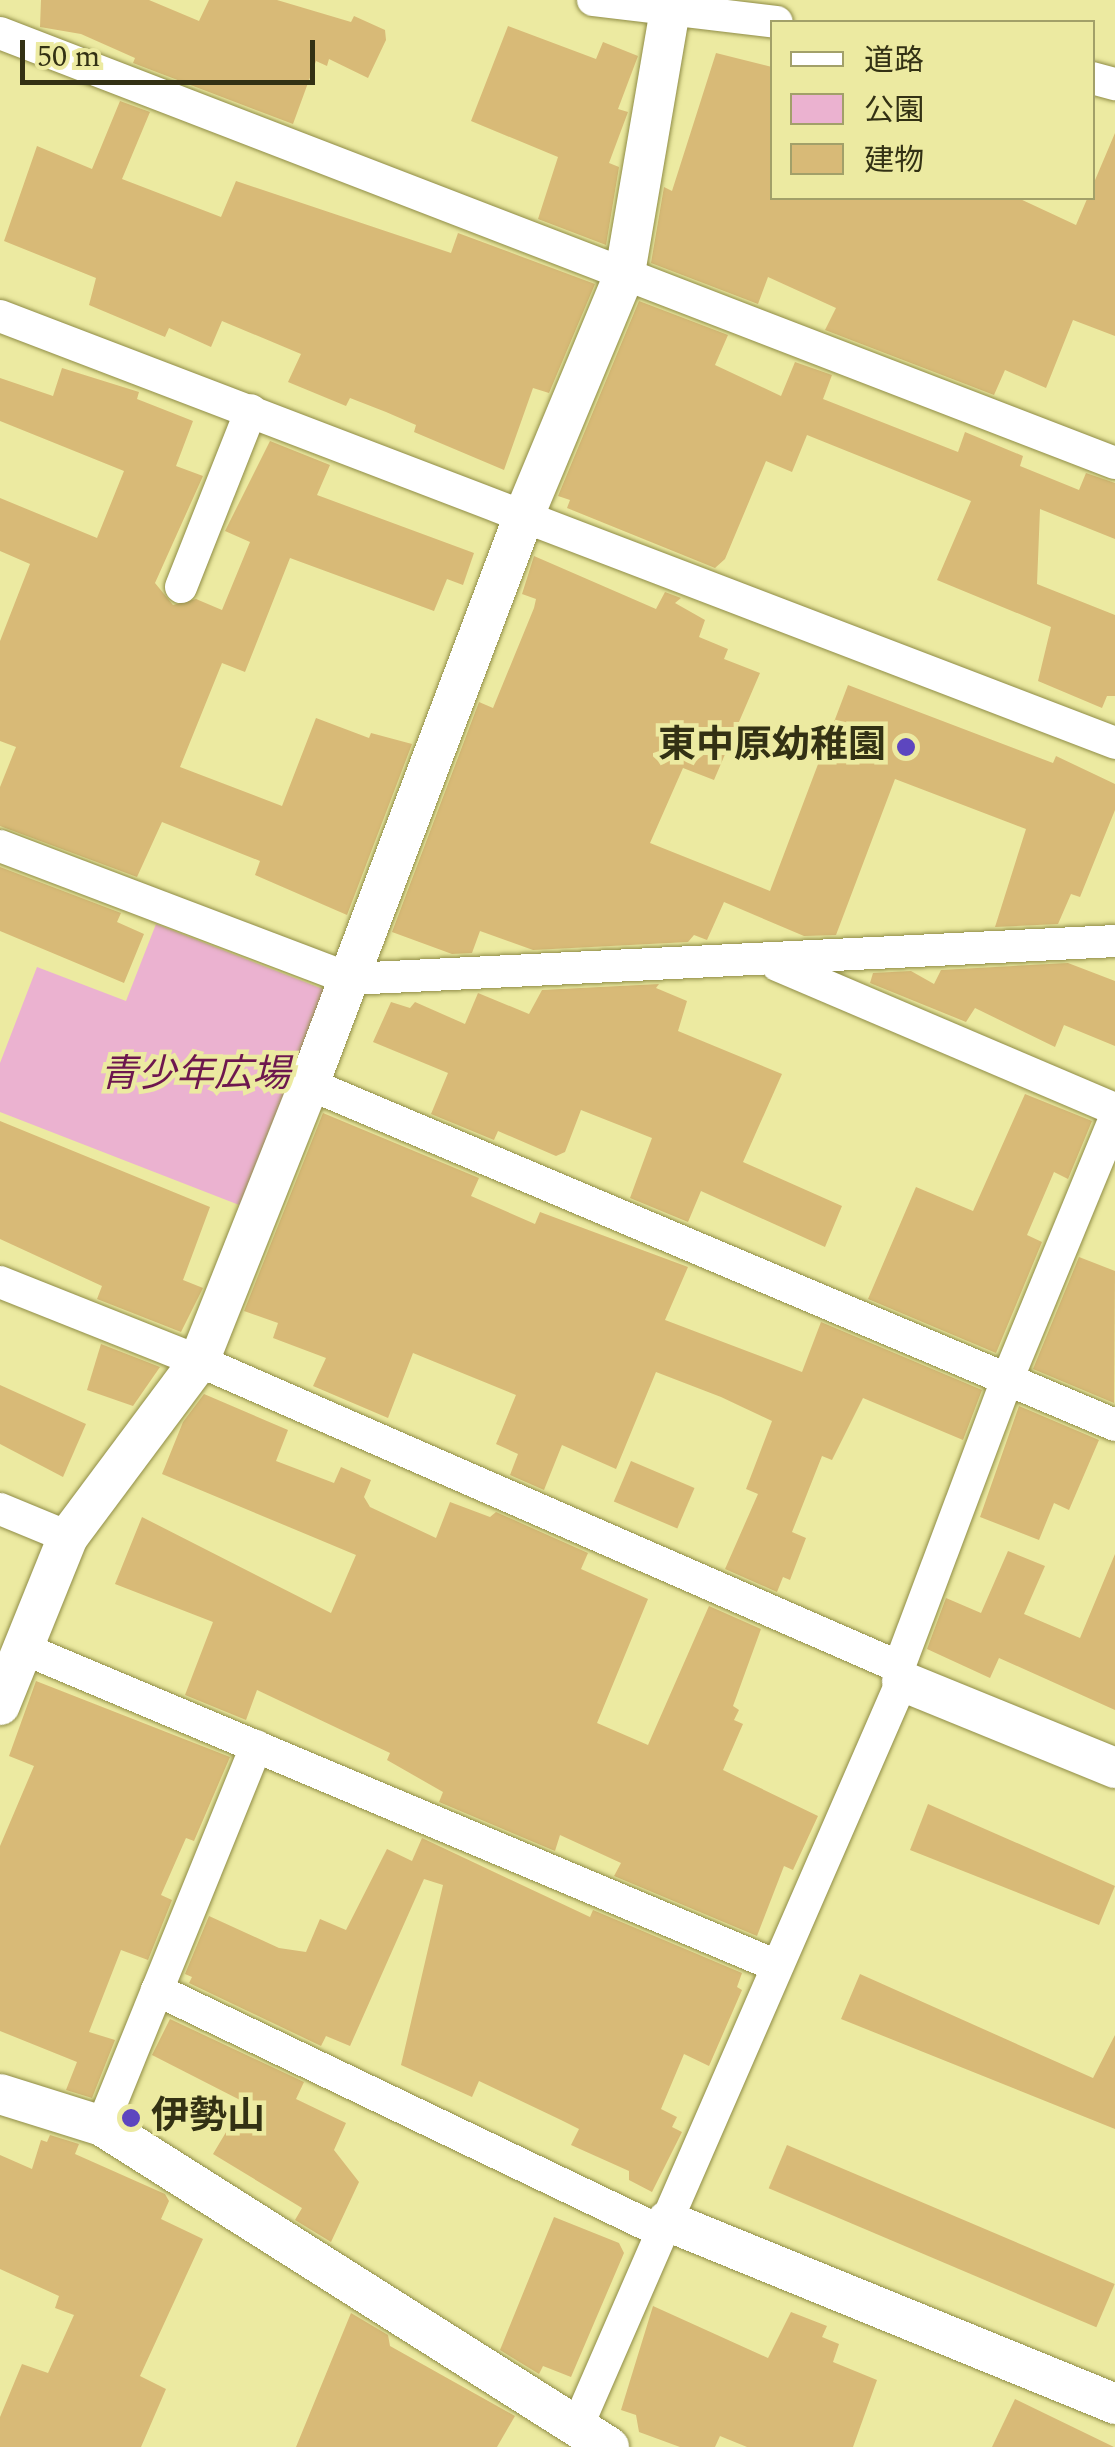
<!DOCTYPE html>
<html>
<head>
<meta charset="utf-8">
<style>
	body { margin:0 }
	#map { position:relative; width:1115px; height:2447px; overflow:hidden; background:#eceaa1; font-family:Spectral,"Noto Sans JP",serif }
	div>[style] { position:absolute }
	.green>* { inset:0; background:#ebb2d0 }
	.building>* { inset:0; background:#d8ba77; transform-origin:0 0 }
	.roads { filter:drop-shadow(0 0 2px #8f8c46) drop-shadow(0 0 2px #8f8c46) }
	.minor>* { height:32px; margin:-16px; padding:0 16px; transform-origin:16px; border-radius:16px; background:#fff }
	.tertiary>* { height:40px; margin:-20px; padding:0 20px; transform-origin:20px; border-radius:20px; background:#fff }
	.dots>* { width:28px; height:28px; translate:-50% -50%; box-sizing:border-box; border:5px solid #eceaa1; border-radius:50% }
	span { translate:-50% -50%; white-space:nowrap; text-align:center; line-height:1.15; -webkit-text-stroke:9px #eceaa1; paint-order:stroke }
	.poi-label { font-size:38px; color:#333114; font-weight:700 }
	.right { translate:-100% -50%; text-align:right }
	.left { translate:0 -50%; text-align:left }
	.park-label { font-size:38px; color:#6d174e; font-style:italic }
	.legend { position:absolute; left:770px; top:20px; width:325px; height:180px; box-sizing:border-box; background:#eceaa1; border:2px solid #a2a069; margin:0; padding:12px 18px; list-style:none; font-size:30px; color:#333114 }
	.legend li { display:flex; align-items:center; gap:20px; height:50px }
	.legend b { width:50px; border:2px solid #a2a069 }
	.scale { position:absolute; left:20px; top:40px; width:295px; height:45px; box-sizing:border-box; border:5px solid #333114; border-top:0; padding-left:12px; font-size:30px; line-height:35px; white-space:nowrap; color:#333114; -webkit-text-stroke:8px #eceaa1; paint-order:stroke }
</style>
</head>
<body>
<div id="map">
	<div class="green">
		<div style="clip-path:polygon(156px 924px,323px 989px,331px 1004px,252px 1210px,0 1112px,0 1063px,37px 967px,126px 1001px)"></div>
	</div>
	<div class="building">
		<div style="clip-path:polygon(41px 0,149px 0,199px 21px,209px 0,277px 0,351px 22px,354px 16px,385px 30px,386px 40px,368px 78px,329px 59px,327px 66px,316px 61px,293px 124px,133px 63px,135px 58px,81px 34px,40px 27px)"></div>
		<div style="clip-path:polygon(508px 26px,596px 59px,603px 42px,638px 56px,618px 109px,628px 112px,609px 163px,619px 167px,606px 245px,538px 219px,558px 157px,471px 121px)"></div>
		<div style="clip-path:polygon(716px 53px,772px 67px,772px 198px,1018px 198px,1076px 225px,1115px 133px,1115px 336px,1073px 320px,1046px 388px,1005px 370px,994px 395px,825px 330px,836px 308px,768px 277px,758px 304px,651px 263px,664px 187px,672px 191px)"></div>
		<div style="clip-path:polygon(120px 101px,150px 112px,122px 179px,221px 217px,236px 181px,451px 253px,458px 233px,595px 284px,549px 393px,533px 388px,504px 470px,414px 432px,416px 425px,386px 412px,350px 398px,346px 406px,288px 382px,301px 354px,222px 321px,211px 347px,169px 328px,165px 337px,89px 305px,96px 278px,4px 241px,37px 146px,92px 169px)"></div>
		<div style="clip-path:polygon(639px 301px,728px 335px,715px 365px,781px 396px,795px 362px,832px 375px,823px 399px,958px 452px,965px 432px,1023px 456px,1020px 466px,1079px 490px,1086px 473px,1115px 483px,1115px 539px,1040px 509px,1037px 584px,1115px 615px,1115px 696px,1107px 696px,1102px 708px,1038px 681px,1051px 627px,937px 580px,971px 501px,807px 435px,792px 472px,766px 461px,725px 559px,715px 568px,567px 508px,570px 500px,558px 496px)"></div>
		<div style="clip-path:polygon(62px 368px,139px 392px,137px 399px,193px 421px,176px 466px,203px 476px,155px 583px,173px 605px,196px 599px,222px 610px,250px 542px,225px 531px,270px 441px,330px 465px,317px 495px,474px 553px,463px 585px,447px 579px,434px 611px,290px 558px,245px 672px,222px 663px,180px 767px,282px 806px,316px 718px,369px 738px,371px 733px,412px 744px,347px 915px,255px 875px,260px 861px,162px 822px,137px 877px,0 826px,0 787px,16px 747px,0 741px,0 641px,30px 564px,0 551px,0 498px,97px 538px,124px 471px,0 421px,0 378px,53px 396px)"></div>
		<div style="clip-path:polygon(534px 556px,656px 609px,665px 592px,681px 598px,675px 603px,705px 620px,699px 637px,728px 649px,724px 659px,760px 673px,714px 780px,683px 768px,650px 843px,770px 891px,848px 685px,1053px 763px,1056px 756px,1115px 784px,1115px 810px,1080px 897px,1071px 894px,1058px 924px,995px 927px,1026px 829px,895px 779px,836px 935px,804px 936px,724px 902px,707px 940px,694px 935px,688px 942px,533px 950px,480px 931px,472px 953px,452px 954px,392px 932px,479px 702px,493px 708px,534px 608px,536px 599px,522px 594px)"></div>
		<div style="clip-path:polygon(0 867px,121px 913px,117px 922px,144px 934px,124px 983px,0 931px)"></div>
		<div style="clip-path:polygon(1068px 963px,1115px 981px,1115px 1046px,1064px 1025px,1055px 1047px,975px 1008px,966px 1022px,870px 983px,873px 973px,911px 971px,934px 984px,941px 970px)"></div>
		<div style="clip-path:polygon(659px 984px,656px 988px,687px 1001px,678px 1031px,782px 1074px,743px 1162px,842px 1206px,825px 1247px,701px 1191px,688px 1222px,630px 1198px,652px 1138px,581px 1110px,565px 1152px,556px 1156px,498px 1131px,494px 1140px,431px 1114px,448px 1073px,373px 1042px,391px 1002px,410px 1008px,415px 1002px,465px 1024px,478px 993px,529px 1014px,542px 990px)"></div>
		<div style="clip-path:polygon(1025px 1094px,1092px 1121px,1068px 1179px,1054px 1172px,1027px 1235px,1042px 1242px,996px 1353px,868px 1299px,916px 1187px,973px 1211px)"></div>
		<div style="clip-path:polygon(323px 1113px,479px 1178px,471px 1196px,535px 1224px,540px 1212px,688px 1267px,665px 1320px,802px 1372px,821px 1322px,982px 1390px,963px 1440px,863px 1398px,832px 1460px,822px 1456px,792px 1532px,806px 1538px,790px 1580px,783px 1577px,777px 1592px,725px 1569px,758px 1494px,746px 1489px,772px 1421px,721px 1397px,656px 1372px,616px 1469px,562px 1445px,544px 1490px,510px 1475px,518px 1454px,496px 1444px,516px 1395px,413px 1353px,388px 1418px,313px 1386px,326px 1358px,273px 1338px,278px 1323px,244px 1311px)"></div>
		<div style="clip-path:polygon(0 1121px,210px 1207px,183px 1280px,203px 1288px,181px 1332px,97px 1299px,102px 1286px,0 1239px)"></div>
		<div style="clip-path:polygon(1079px 1257px,1115px 1271px,1114px 1403px,1033px 1369px)"></div>
		<div style="clip-path:polygon(101px 1344px,160px 1367px,133px 1406px,87px 1390px)"></div>
		<div style="clip-path:polygon(0 1385px,86px 1424px,63px 1477px,0 1444px)"></div>
		<div style="clip-path:polygon(204px 1394px,288px 1430px,276px 1461px,334px 1483px,341px 1467px,371px 1480px,364px 1497px,370px 1507px,436px 1538px,450px 1502px,490px 1517px,496px 1512px,588px 1553px,581px 1569px,648px 1599px,597px 1723px,648px 1745px,709px 1606px,761px 1629px,733px 1706px,739px 1710px,734px 1720px,743px 1724px,723px 1770px,818px 1816px,793px 1870px,784px 1866px,757px 1936px,614px 1876px,621px 1863px,560px 1835px,555px 1851px,439px 1802px,443px 1792px,387px 1760px,390px 1753px,257px 1690px,246px 1720px,185px 1695px,213px 1622px,115px 1584px,142px 1517px,331px 1613px,356px 1555px,162px 1474px,183px 1422px)"></div>
		<div style="clip-path:polygon(1019px 1406px,1099px 1440px,1069px 1510px,1054px 1503px,1039px 1540px,980px 1517px)"></div>
		<div style="left:631px;top:1461px;width:69px;height:44px;rotate:23deg"></div>
		<div style="clip-path:polygon(1008px 1551px,1045px 1566px,1024px 1614px,1080px 1638px,1115px 1554px,1115px 1710px,999px 1658px,990px 1678px,927px 1649px,946px 1598px,981px 1613px)"></div>
		<div style="clip-path:polygon(36px 1681px,230px 1757px,194px 1841px,186px 1838px,161px 1895px,172px 1900px,148px 1960px,121px 1950px,89px 2032px,115px 2040px,92px 2098px,66px 2090px,77px 2062px,0 2031px,0 1846px,34px 1766px,9px 1756px)"></div>
		<div style="clip-path:polygon(928px 1804px,1115px 1886px,1099px 1925px,910px 1850px)"></div>
		<div style="clip-path:polygon(422px 1838px,590px 1917px,593px 1910px,742px 1973px,737px 1987px,742px 1990px,709px 2066px,684px 2054px,661px 2109px,677px 2117px,672px 2127px,682px 2132px,652px 2192px,629px 2180px,629px 2171px,571px 2145px,579px 2129px,561px 2120px,479px 2081px,472px 2097px,401px 2065px,443px 1885px,424px 1879px,350px 2046px,326px 2036px,321px 2046px,189px 1983px,192px 1977px,185px 1974px,209px 1916px,279px 1948px,306px 1952px,320px 1919px,346px 1930px,387px 1849px,412px 1861px)"></div>
		<div style="clip-path:polygon(860px 1974px,1093px 2078px,1115px 2035px,1115px 2129px,841px 2019px)"></div>
		<div style="clip-path:polygon(170px 2019px,304px 2082px,296px 2099px,346px 2123px,334px 2150px,359px 2182px,331px 2242px,295px 2220px,302px 2208px,213px 2154px,244px 2102px,152px 2055px)"></div>
		<div style="clip-path:polygon(50px 2135px,79px 2144px,75px 2154px,165px 2194px,169px 2201px,161px 2219px,203px 2239px,140px 2376px,166px 2389px,141px 2447px,0 2447px,0 2417px,22px 2364px,48px 2373px,74px 2315px,55px 2308px,59px 2296px,0 2269px,0 2155px,32px 2169px,41px 2140px,47px 2142px)"></div>
		<div style="left:787px;top:2145px;width:356px;height:47px;rotate:23deg"></div>
		<div style="clip-path:polygon(554px 2217px,619px 2243px,624px 2253px,571px 2377px,543px 2366px,539px 2374px,500px 2350px)"></div>
		<div style="clip-path:polygon(653px 2306px,768px 2358px,791px 2312px,827px 2326px,822px 2337px,839px 2344px,833px 2362px,877px 2380px,853px 2447px,747px 2447px,720px 2436px,715px 2447px,680px 2447px,639px 2432px,636px 2415px,621px 2410px)"></div>
		<div style="clip-path:polygon(351px 2313px,388px 2335px,390px 2346px,515px 2416px,497px 2447px,296px 2447px)"></div>
		<div style="clip-path:polygon(1015px 2399px,1114px 2447px,992px 2447px)"></div>
	</div>
	<div class="roads">
		<div class="minor">
			<div style="left:593px;top:0;width:185px;rotate:6.8deg"></div>
			<div style="left:0;top:33px;width:1195px;rotate:21.09deg"></div>
			<div style="left:1092px;top:78px;width:24px;rotate:15deg"></div>
			<div style="left:0;top:316px;width:1194px;rotate:20.95deg"></div>
			<div style="left:181px;top:587px;width:190px;rotate:-68.4deg"></div>
			<div style="left:0;top:846px;width:374px;rotate:20.8deg"></div>
			<div style="left:350px;top:979px;width:766px;rotate:-2.84deg"></div>
			<div style="left:777px;top:965px;width:367px;rotate:23.1deg"></div>
			<div style="left:309px;top:1084px;width:875px;rotate:22.93deg"></div>
			<div style="left:0;top:1282px;width:214px;rotate:21.7deg"></div>
			<div style="left:199px;top:1361px;width:764px;rotate:23.61deg"></div>
			<div style="left:0;top:1509px;width:74px;rotate:22.4deg"></div>
			<div style="left:22px;top:1648px;width:819px;rotate:22.84deg"></div>
			<div style="left:157px;top:1990px;width:560px;rotate:25.6deg"></div>
			<div style="left:102px;top:2126px;width:410px;rotate:-67.9deg"></div>
			<div style="left:577px;top:2427px;width:814px;rotate:-66.46deg"></div>
			<div style="left:902px;top:1681px;width:14px;rotate:-102deg"></div>
			<div style="left:899px;top:1667px;width:307px;rotate:-69.4deg"></div>
			<div style="left:1007px;top:1380px;width:283px;rotate:-67.6deg"></div>
		</div>
		<div class="tertiary">
			<div style="left:902px;top:1681px;width:230px;rotate:22.2deg"></div>
			<div style="left:0;top:1705px;width:181px;rotate:-68deg"></div>
			<div style="left:68px;top:1537px;width:219px;rotate:-53.3deg"></div>
			<div style="left:199px;top:1361px;width:298px;rotate:-68.3deg"></div>
			<div style="left:309px;top:1084px;width:610px;rotate:-69.28deg"></div>
			<div style="left:525px;top:513px;width:260px;rotate:-67.4deg"></div>
			<div style="left:625px;top:273px;width:268px;rotate:-80.3deg"></div>
			<div style="left:0;top:2094px;width:107px;rotate:17.4deg"></div>
			<div style="left:102px;top:2126px;width:600px;rotate:32.34deg"></div>
			<div style="left:667px;top:2221px;width:484px;rotate:22.2deg"></div>
		</div>
	</div>
	<div class="dots">
		<div style="left:906px;top:747px;background:#5d46bf"></div>
		<div style="left:131px;top:2118px;background:#5d46bf"></div>
	</div>
	<div class="poi-label">
		<span class="right" style="left:886px;top:747px">東中原幼稚園</span>
		<span class="left" style="left:151px;top:2118px">伊勢山</span>
	</div>
	<div class="park-label">
		<span style="left:195px;top:1076px">青少年広場</span>
	</div>
	<ul class="legend">
	<li><b style="height:12px;background:#fff"></b>道路</li>
	<li><b style="height:28px;background:#ebb2d0"></b>公園</li>
	<li><b style="height:28px;background:#d8ba77"></b>建物</li>
	</ul>
	<div class="scale">50 m</div>
</div>
</body>
</html>
